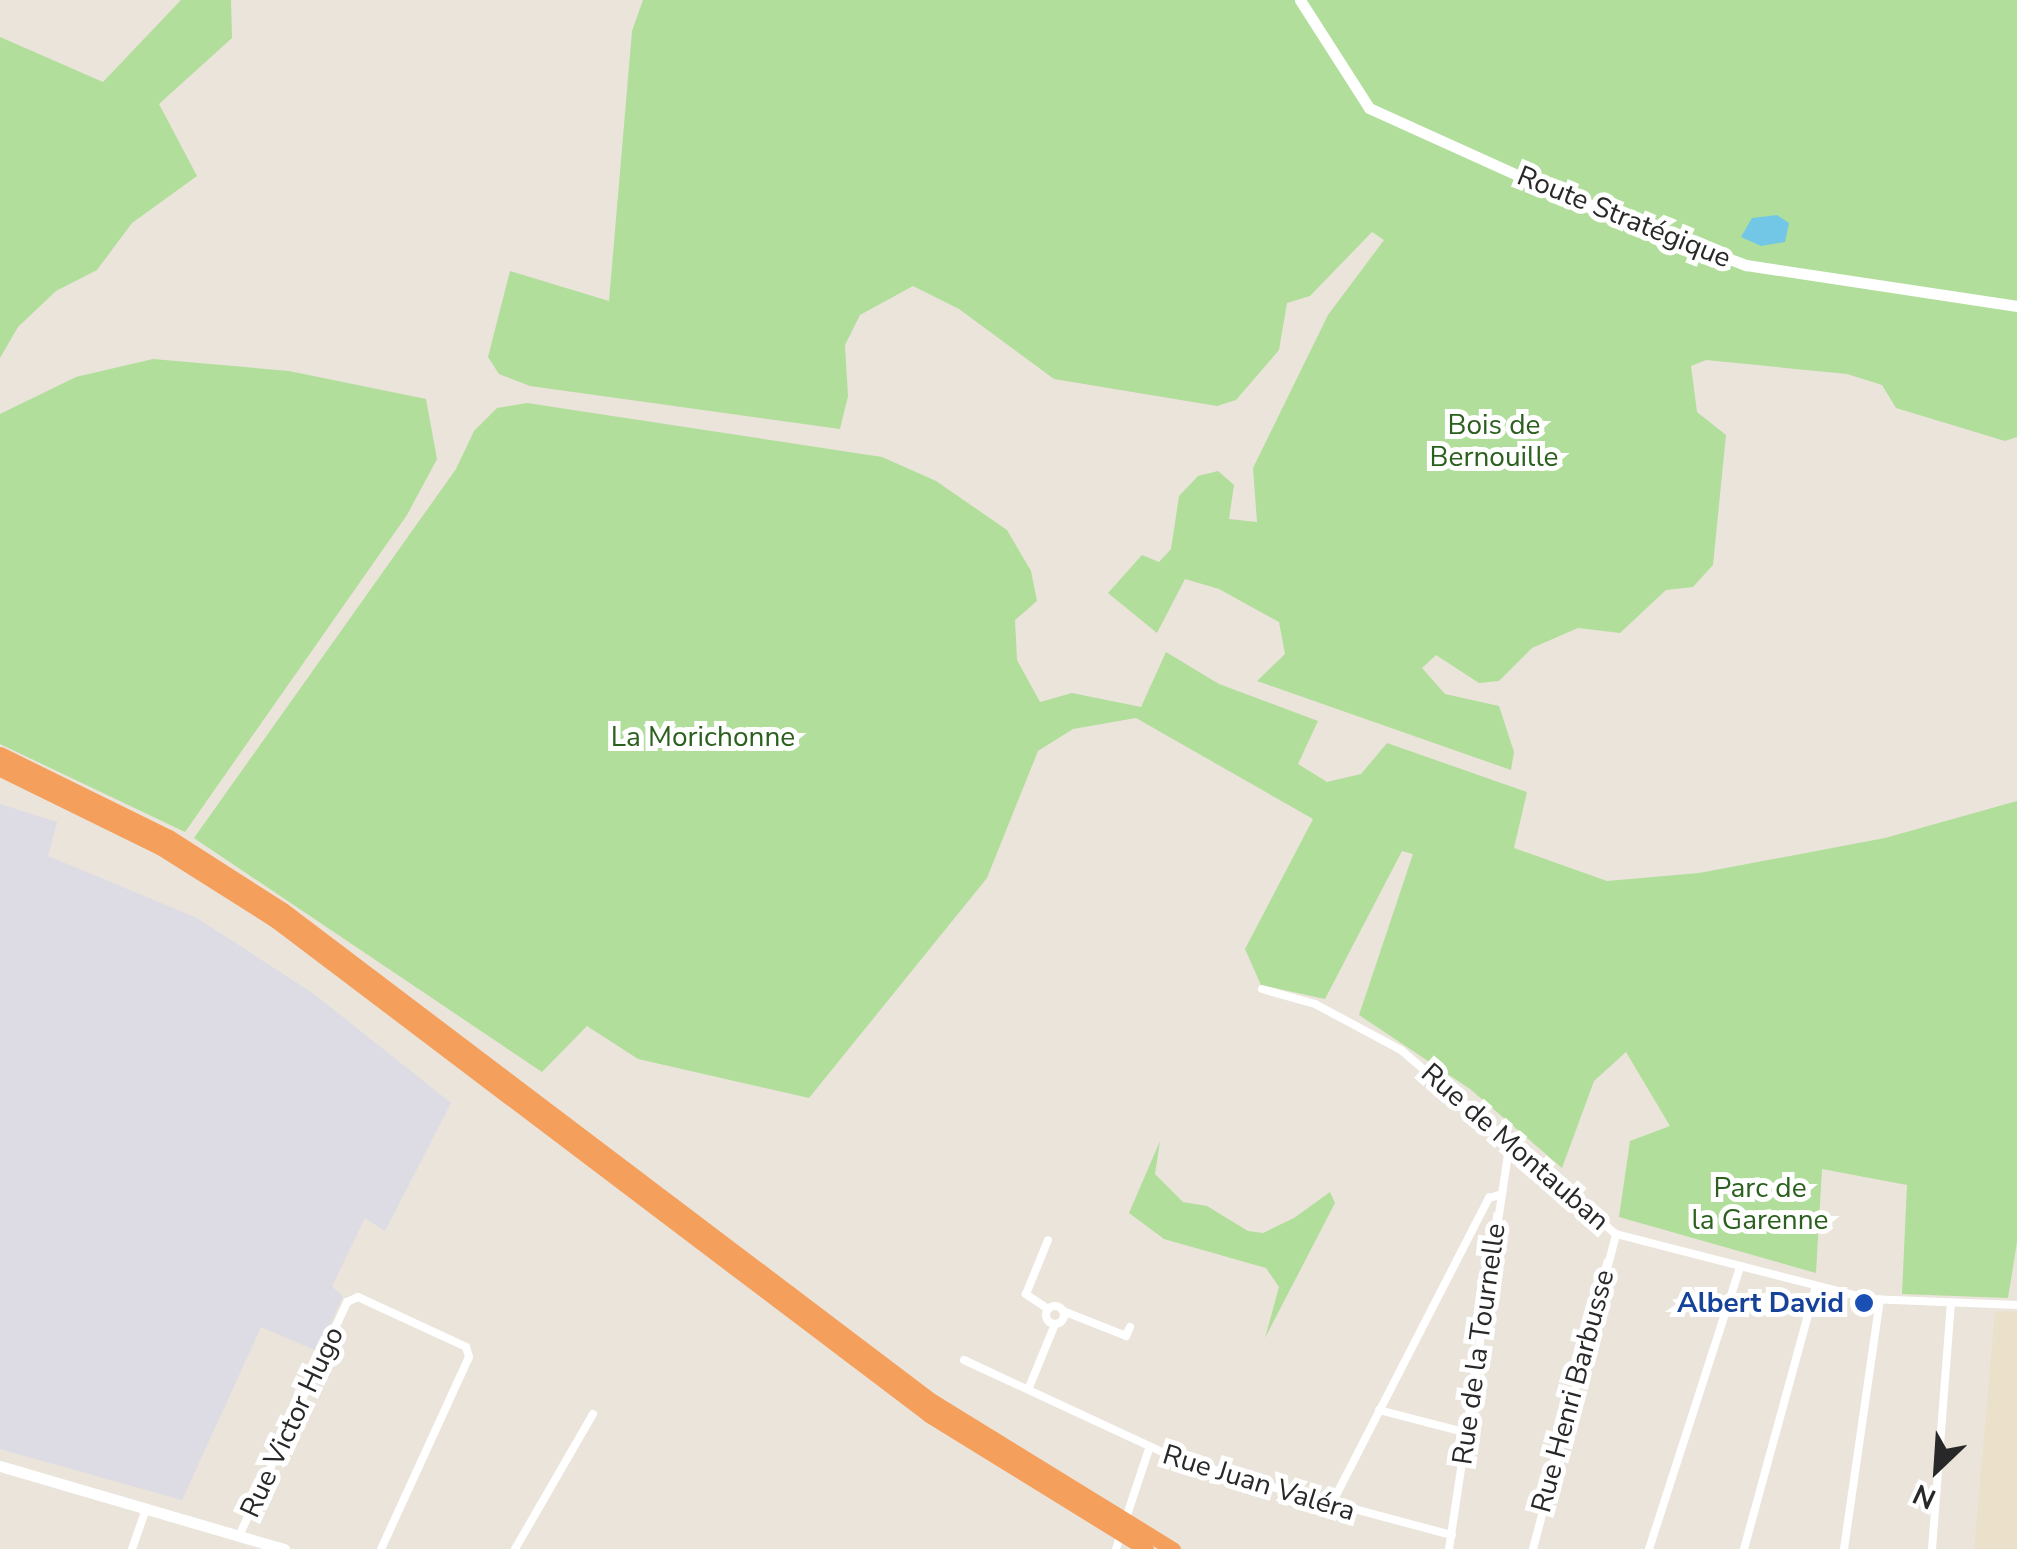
<!DOCTYPE html>
<html>
<head>
<meta charset="utf-8">
<style>
	body { margin:0 }
	#map { position:relative; width:2017px; height:1549px; overflow:hidden; background:#eae4db; font-family:"Nunito Sans",sans-serif }
	div>[style] { position:absolute }
	.industrial>* { inset:0; background:#dddbe3 }
	.education>* { inset:0; background:#ebe1cb }
	.green>* { inset:0; background:#b1de9a }
	.water>* { inset:0; background:#73c7e6 }
	.street>* { height:8px; margin:-4px; padding:0 4px; transform-origin:4px; border-radius:4px; background:#fff }
	.street>.ring { margin:-4px; padding:0; box-sizing:content-box; background:none; border:8px solid #fff; border-radius:50% }
	.secondary>* { height:11px; margin:-5.5px; padding:0 5.5px; transform-origin:5.5px; border-radius:5.5px; background:#fff }
	.highway>* { height:15px; margin:-7.5px; padding:0 7.5px; transform-origin:7.5px; border-radius:7.5px; background:#f49f5c }
	.dots>* { width:28px; height:28px; translate:-50% -50%; box-sizing:border-box; border:5px solid #fff; border-radius:50% }
	span { translate:-50% -50%; white-space:nowrap; text-align:center; line-height:1.15; -webkit-text-stroke:10px #fff; paint-order:stroke }
	.street-label { font-size:28px; color:#282828 }
	.park-label { font-size:28px; color:#2b601e }
	.transit-label { font-size:28px; color:#164399; font-weight:700 }
	.right { translate:-100% -50%; text-align:right }
	.north { position:absolute; left:1887px; top:1419px; width:100px; height:100px; -webkit-text-stroke:8px #fff; paint-order:stroke; rotate:205deg; font-size:28px; font-weight:700; line-height:40px; text-align:center; color:#282828 }
	.north::after { content:''; display:block; margin:auto; width:35px; height:45px; background:#282828; clip-path:polygon(50% 0,100% 100%,50% 72%,0 100%) }
</style>
</head>
<body>
<div id="map">
	<div class="industrial">
		<div style="clip-path:polygon(0 804px,57px 822px,48px 856px,197px 918px,314px 994px,451px 1103px,385px 1231px,365px 1218px,332px 1286px,343px 1297px,317px 1351px,261px 1327px,182px 1500px,0 1449px)"></div>
	</div>
	<div class="education">
		<div style="clip-path:polygon(1995px 1311px,2017px 1312px,2017px 1549px,1974px 1549px)"></div>
	</div>
	<div class="green">
		<div style="clip-path:polygon(181px 0,231px 0,232px 38px,159px 104px,197px 176px,132px 223px,97px 270px,56px 291px,18px 327px,0 358px,0 37px,103px 82px)"></div>
		<div style="clip-path:polygon(643px 0,2017px 0,2017px 437px,2005px 441px,1896px 408px,1882px 385px,1847px 374px,1706px 360px,1691px 366px,1697px 412px,1726px 435px,1713px 565px,1693px 587px,1666px 590px,1620px 633px,1578px 628px,1532px 648px,1499px 681px,1479px 683px,1436px 655px,1422px 668px,1445px 694px,1499px 706px,1514px 752px,1511px 770px,1257px 681px,1285px 654px,1279px 622px,1219px 589px,1185px 579px,1157px 633px,1108px 593px,1142px 555px,1159px 562px,1171px 549px,1179px 496px,1198px 476px,1218px 471px,1234px 485px,1229px 519px,1257px 522px,1253px 468px,1328px 315px,1384px 240px,1372px 232px,1310px 296px,1287px 303px,1279px 350px,1236px 400px,1217px 406px,1054px 379px,959px 309px,913px 286px,860px 315px,845px 345px,848px 396px,840px 429px,530px 386px,499px 374px,488px 357px,510px 271px,609px 301px,632px 31px)"></div>
		<div style="clip-path:polygon(153px 359px,289px 371px,426px 399px,437px 459px,407px 515px,185px 832px,0 744px,0 414px,76px 377px)"></div>
		<div style="clip-path:polygon(527px 403px,882px 457px,936px 481px,1007px 530px,1031px 571px,1037px 601px,1015px 620px,1017px 660px,1040px 702px,1072px 693px,1141px 707px,1166px 652px,1219px 684px,1318px 721px,1298px 764px,1327px 782px,1361px 774px,1387px 743px,1527px 792px,1514px 848px,1607px 881px,1699px 873px,1885px 838px,2017px 801px,2017px 1242px,2008px 1298px,1902px 1294px,1907px 1185px,1822px 1169px,1816px 1273px,1619px 1217px,1630px 1141px,1670px 1126px,1626px 1052px,1594px 1081px,1562px 1168px,1470px 1089px,1359px 1015px,1413px 854px,1402px 851px,1325px 999px,1261px 985px,1245px 949px,1313px 819px,1136px 718px,1073px 729px,1038px 751px,987px 878px,809px 1098px,638px 1059px,587px 1026px,542px 1072px,194px 838px,456px 469px,474px 431px,497px 408px)"></div>
		<div style="clip-path:polygon(1160px 1141px,1155px 1174px,1183px 1202px,1207px 1206px,1248px 1231px,1263px 1233px,1294px 1218px,1330px 1192px,1335px 1203px,1265px 1338px,1279px 1287px,1266px 1268px,1164px 1239px,1129px 1213px)"></div>
	</div>
	<div class="water">
		<div style="clip-path:polygon(1777px 215px,1789px 223px,1785px 242px,1761px 246px,1741px 237px,1752px 218px)"></div>
	</div>
	<div class="street">
		<div style="left:1262px;top:989px;width:55px;rotate:15.8deg"></div>
		<div style="left:1315px;top:1004px;width:98px;rotate:28.1deg"></div>
		<div style="left:1401px;top:1050px;width:283px;rotate:40.6deg"></div>
		<div style="left:1616px;top:1234px;width:261px;rotate:14.4deg"></div>
		<div style="left:1869px;top:1299px;width:148px;rotate:2.3deg"></div>
		<div class="ring" style="left:1046px;top:1306px;width:10px;height:10px"></div>
		<div style="left:1048px;top:1309px;width:27px;rotate:-146deg"></div>
		<div style="left:1026px;top:1294px;width:58px;rotate:-67.8deg"></div>
		<div style="left:1063px;top:1311px;width:68px;rotate:21.6deg"></div>
		<div style="left:1126px;top:1336px;width:10px;rotate:-66deg"></div>
		<div style="left:964px;top:1360px;width:249px;rotate:24.9deg"></div>
		<div style="left:1190px;top:1465px;width:271px;rotate:15deg"></div>
		<div style="left:1030px;top:1385px;width:66px;rotate:-67.7deg"></div>
		<div style="left:1379px;top:1410px;width:91px;rotate:14.6deg"></div>
		<div style="left:1330px;top:1507px;width:348px;rotate:-62.8deg"></div>
		<div style="left:1489px;top:1198px;width:10px;rotate:-17deg"></div>
		<div style="left:1125px;top:1521px;width:76px;rotate:-71.6deg"></div>
		<div style="left:239px;top:1536px;width:258px;rotate:-65.2deg"></div>
		<div style="left:347px;top:1302px;width:12px;rotate:-24deg"></div>
		<div style="left:358px;top:1297px;width:119px;rotate:24.8deg"></div>
		<div style="left:466px;top:1347px;width:10px;rotate:73deg"></div>
		<div style="left:469px;top:1357px;width:211px;rotate:114.6deg"></div>
		<div style="left:132px;top:1549px;width:42px;rotate:-70.7deg"></div>
		<div style="left:515px;top:1549px;width:156px;rotate:-60deg"></div>
		<div style="left:1116px;top:1549px;width:16px;rotate:-72deg"></div>
		<div style="left:1449px;top:1549px;width:413px;rotate:-81.5deg"></div>
		<div style="left:1533px;top:1549px;width:326px;rotate:-75.2deg"></div>
		<div style="left:1649px;top:1549px;width:296px;rotate:-72.1deg"></div>
		<div style="left:1744px;top:1549px;width:273px;rotate:-74.7deg"></div>
		<div style="left:1844px;top:1549px;width:252px;rotate:-81.8deg"></div>
		<div style="left:1932px;top:1549px;width:247px;rotate:-85.6deg"></div>
	</div>
	<div class="secondary">
		<div style="left:1300px;top:0;width:128px;rotate:57.4deg"></div>
		<div style="left:1369px;top:108px;width:214px;rotate:24.3deg"></div>
		<div style="left:1564px;top:196px;width:195px;rotate:20.8deg"></div>
		<div style="left:1746px;top:265px;width:274px;rotate:8.6deg"></div>
		<div style="left:0;top:1466px;width:296px;rotate:16.3deg"></div>
	</div>
	<div class="highway">
		<div style="left:0;top:754px;width:188px;rotate:26.2deg"></div>
		<div style="left:169px;top:837px;width:135px;rotate:32.6deg"></div>
		<div style="left:283px;top:910px;width:814px;rotate:37.11deg"></div>
		<div style="left:932px;top:1401px;width:283px;rotate:31.6deg"></div>
		<div style="left:0;top:769px;width:179px;rotate:26.1deg"></div>
		<div style="left:161px;top:848px;width:135px;rotate:32.3deg"></div>
		<div style="left:275px;top:920px;width:820px;rotate:37.12deg"></div>
		<div style="left:929px;top:1415px;width:255px;rotate:31.7deg"></div>
	</div>
	<div class="dots">
		<div style="left:1864px;top:1303px;background:#1a4fb4"></div>
	</div>
	<div class="street-label">
		<span style="left:1624px;top:217px;rotate:22deg">Route Stratégique</span>
		<span style="left:1515px;top:1147px;rotate:41deg">Rue de Montauban</span>
		<span style="left:1479px;top:1344px;rotate:-82deg">Rue de la Tournelle</span>
		<span style="left:1573px;top:1391px;rotate:-75deg">Rue Henri Barbusse</span>
		<span style="left:292px;top:1422px;rotate:-65deg">Rue Victor Hugo</span>
		<span style="left:1259px;top:1483px;rotate:17deg">Rue Juan Valéra</span>
	</div>
	<div class="park-label">
		<span style="left:1494px;top:441px">Bois de<br>Bernouille</span>
		<span style="left:703px;top:737px">La Morichonne</span>
		<span style="left:1760px;top:1204px">Parc de<br>la Garenne</span>
	</div>
	<div class="transit-label">
		<span class="right" style="left:1844px;top:1303px">Albert David</span>
	</div>
	<div class="north">N</div>
</div>
</body>
</html>
